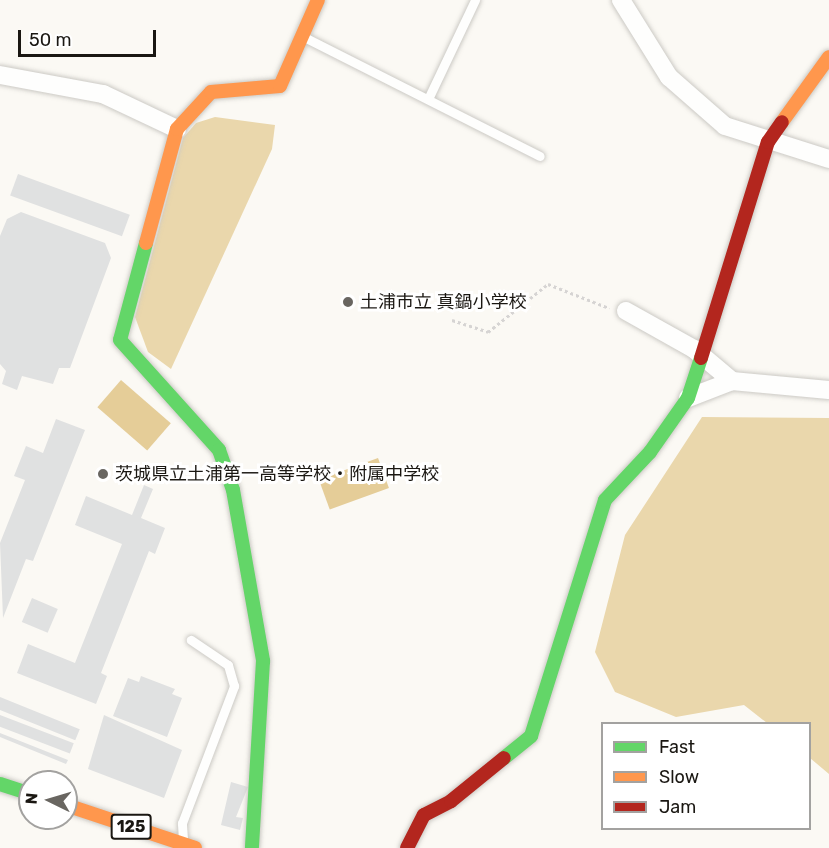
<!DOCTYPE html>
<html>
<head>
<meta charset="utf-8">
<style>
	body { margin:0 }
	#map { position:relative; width:829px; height:848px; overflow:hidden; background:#fbf9f4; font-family:Rubik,"Noto Sans JP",sans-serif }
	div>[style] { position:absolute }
	.forest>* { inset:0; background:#ead7ac }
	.water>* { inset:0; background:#e5cd98; transform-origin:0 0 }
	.building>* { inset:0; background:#e0e1e1; transform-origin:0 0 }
	.path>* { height:3px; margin-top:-1.5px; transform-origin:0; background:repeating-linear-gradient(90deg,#d6d4d3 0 3px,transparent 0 6px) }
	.roads { filter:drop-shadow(0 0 2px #cccac5) drop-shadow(0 0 2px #cccac5) }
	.lane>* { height:9px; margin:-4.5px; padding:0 4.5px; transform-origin:4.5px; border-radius:4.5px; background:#fefefd }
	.street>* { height:18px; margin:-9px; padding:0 9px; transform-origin:9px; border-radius:9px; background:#fefefd }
	.fast>* { height:14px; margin:-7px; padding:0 7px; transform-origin:7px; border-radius:7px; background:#63d668 }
	.slow>* { height:14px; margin:-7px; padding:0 7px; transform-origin:7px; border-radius:7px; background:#ff974d }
	.jam>* { height:14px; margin:-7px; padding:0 7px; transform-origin:7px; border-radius:7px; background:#b3261e }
	.dots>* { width:16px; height:16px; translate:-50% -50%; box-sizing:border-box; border:3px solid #fff; border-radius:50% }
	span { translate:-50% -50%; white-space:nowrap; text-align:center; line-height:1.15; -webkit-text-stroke:6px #fff; paint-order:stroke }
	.shield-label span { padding:2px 4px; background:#fff; border:2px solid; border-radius:4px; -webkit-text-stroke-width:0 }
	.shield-label { font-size:16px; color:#1a1712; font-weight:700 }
	.poi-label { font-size:18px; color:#1a1712 }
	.left { translate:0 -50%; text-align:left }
	.legend { position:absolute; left:601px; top:722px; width:210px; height:108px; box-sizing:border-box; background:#fff; border:2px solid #a3a2a0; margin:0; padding:8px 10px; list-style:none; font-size:18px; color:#1a1712 }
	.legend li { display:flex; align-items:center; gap:12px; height:30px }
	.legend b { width:30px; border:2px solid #a3a2a0 }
	.north { position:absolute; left:18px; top:770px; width:60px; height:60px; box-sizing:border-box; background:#fff; border:2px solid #a3a2a0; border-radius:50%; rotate:275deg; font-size:16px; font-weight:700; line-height:24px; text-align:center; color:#1a1712 }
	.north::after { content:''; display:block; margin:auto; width:21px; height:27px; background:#696661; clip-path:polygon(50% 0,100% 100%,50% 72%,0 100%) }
	.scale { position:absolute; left:18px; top:30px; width:138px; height:27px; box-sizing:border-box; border:3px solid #1a1712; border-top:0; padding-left:8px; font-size:18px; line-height:21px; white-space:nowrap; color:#1a1712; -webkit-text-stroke:4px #fff; paint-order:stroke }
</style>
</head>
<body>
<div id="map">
	<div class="forest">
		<div style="clip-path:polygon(215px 117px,275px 125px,272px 149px,171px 369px,148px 352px,135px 317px,183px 138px,196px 123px)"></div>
		<div style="clip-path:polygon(702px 417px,829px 418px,829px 774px,810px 758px,810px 724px,767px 723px,744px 705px,676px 717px,615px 692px,595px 652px,625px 535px)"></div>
	</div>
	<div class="water">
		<div style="left:121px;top:380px;width:66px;height:36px;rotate:41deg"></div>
		<div style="left:378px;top:458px;width:32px;height:63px;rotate:70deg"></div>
	</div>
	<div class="building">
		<div style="left:18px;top:174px;width:119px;height:23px;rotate:20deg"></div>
		<div style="clip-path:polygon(21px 212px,105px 243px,111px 258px,70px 368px,59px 368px,53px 384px,22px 376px,17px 390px,2px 384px,6px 371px,0 364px,0 236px,7px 219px)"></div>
		<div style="clip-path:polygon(56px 419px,85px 430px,33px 561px,26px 559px,3px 618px,0 543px,25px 480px,14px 476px,26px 446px,43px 453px)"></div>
		<div style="clip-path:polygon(144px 485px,153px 489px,141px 518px,165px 528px,155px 554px,149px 551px,101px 673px,107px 676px,96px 704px,17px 673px,28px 644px,75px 663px,122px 544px,75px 525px,86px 496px,132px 515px)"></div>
		<div style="left:32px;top:598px;width:28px;height:26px;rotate:23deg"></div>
		<div style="clip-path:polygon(141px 676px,175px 689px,172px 694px,182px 698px,167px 737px,113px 716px,128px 678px,139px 682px)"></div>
		<div style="left:0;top:697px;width:86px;height:12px;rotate:22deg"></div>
		<div style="left:0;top:715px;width:79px;height:11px;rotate:21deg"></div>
		<div style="clip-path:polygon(104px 715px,182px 750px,164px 798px,88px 769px)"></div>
		<div style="clip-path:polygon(0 733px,68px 760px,66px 764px,0 737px)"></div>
		<div style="clip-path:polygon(231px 782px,248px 787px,236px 817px,243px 818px,240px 830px,221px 825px)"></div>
	</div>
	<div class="path">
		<div style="left:452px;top:320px;width:38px;rotate:18deg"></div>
		<div style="left:488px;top:332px;width:77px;rotate:-38.7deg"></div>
		<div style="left:548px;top:284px;width:66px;rotate:21.5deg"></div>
	</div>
	<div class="roads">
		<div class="lane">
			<div style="left:304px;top:37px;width:264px;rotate:26.8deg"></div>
			<div style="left:428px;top:99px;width:110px;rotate:-64.6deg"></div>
			<div style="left:183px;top:839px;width:16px;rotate:-94deg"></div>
			<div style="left:182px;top:823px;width:147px;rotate:-69.2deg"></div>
			<div style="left:234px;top:686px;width:22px;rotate:-106deg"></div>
			<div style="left:228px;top:665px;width:45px;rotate:-146deg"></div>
		</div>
		<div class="street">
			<div style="left:621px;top:0;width:91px;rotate:58.1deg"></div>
			<div style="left:669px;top:77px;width:74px;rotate:41.2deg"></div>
			<div style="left:725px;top:126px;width:109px;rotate:17.6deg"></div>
			<div style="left:0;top:75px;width:105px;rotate:10.5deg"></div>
			<div style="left:103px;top:94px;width:82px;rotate:25.3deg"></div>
			<div style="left:626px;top:311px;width:78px;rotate:29.2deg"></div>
			<div style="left:694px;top:349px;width:50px;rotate:40.1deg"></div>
			<div style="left:732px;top:381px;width:97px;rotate:5.3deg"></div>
			<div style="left:688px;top:398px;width:47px;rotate:-21.1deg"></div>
		</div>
		<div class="fast">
			<div style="left:146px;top:243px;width:100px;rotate:105deg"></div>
			<div style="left:120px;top:340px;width:148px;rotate:48deg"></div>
			<div style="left:219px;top:450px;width:42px;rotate:70.7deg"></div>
			<div style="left:233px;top:490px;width:174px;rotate:80deg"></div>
			<div style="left:263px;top:661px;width:187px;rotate:93.4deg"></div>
			<div style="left:504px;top:758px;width:35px;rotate:-39deg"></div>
			<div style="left:531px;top:736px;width:247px;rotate:-72.6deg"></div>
			<div style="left:605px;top:500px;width:66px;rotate:-46.8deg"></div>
			<div style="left:650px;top:452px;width:66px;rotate:-54.9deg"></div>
			<div style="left:688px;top:398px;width:42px;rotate:-72deg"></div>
			<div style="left:0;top:784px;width:32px;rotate:18deg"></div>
		</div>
		<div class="slow">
			<div style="left:782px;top:122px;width:80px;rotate:-54.1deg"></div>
			<div style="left:146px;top:243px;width:118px;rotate:-74.8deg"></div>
			<div style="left:177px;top:129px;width:50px;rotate:-47.4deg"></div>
			<div style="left:211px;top:92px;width:69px;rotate:-5deg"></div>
			<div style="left:280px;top:86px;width:94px;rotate:-66.2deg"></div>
			<div style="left:66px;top:805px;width:136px;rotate:18.4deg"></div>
		</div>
		<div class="jam">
			<div style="left:701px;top:358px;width:226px;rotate:-72.8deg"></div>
			<div style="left:768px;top:142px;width:24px;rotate:-55deg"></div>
			<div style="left:407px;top:848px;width:37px;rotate:-63deg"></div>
			<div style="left:424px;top:815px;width:30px;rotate:-27deg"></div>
			<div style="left:451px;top:801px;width:68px;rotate:-39.1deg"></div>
		</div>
	</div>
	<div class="dots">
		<div style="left:348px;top:302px;background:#696661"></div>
		<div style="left:103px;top:474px;background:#696661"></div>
	</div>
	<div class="shield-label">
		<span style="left:131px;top:827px">125</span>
	</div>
	<div class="poi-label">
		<span class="left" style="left:360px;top:302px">土浦市立 真鍋小学校</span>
		<span class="left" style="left:115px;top:474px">茨城県立土浦第一高等学校・附属中学校</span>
	</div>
	<ul class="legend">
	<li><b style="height:8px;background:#63d668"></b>Fast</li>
	<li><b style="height:8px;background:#ff974d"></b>Slow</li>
	<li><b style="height:8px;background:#b3261e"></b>Jam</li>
	</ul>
	<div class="north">N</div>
	<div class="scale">50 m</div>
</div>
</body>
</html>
